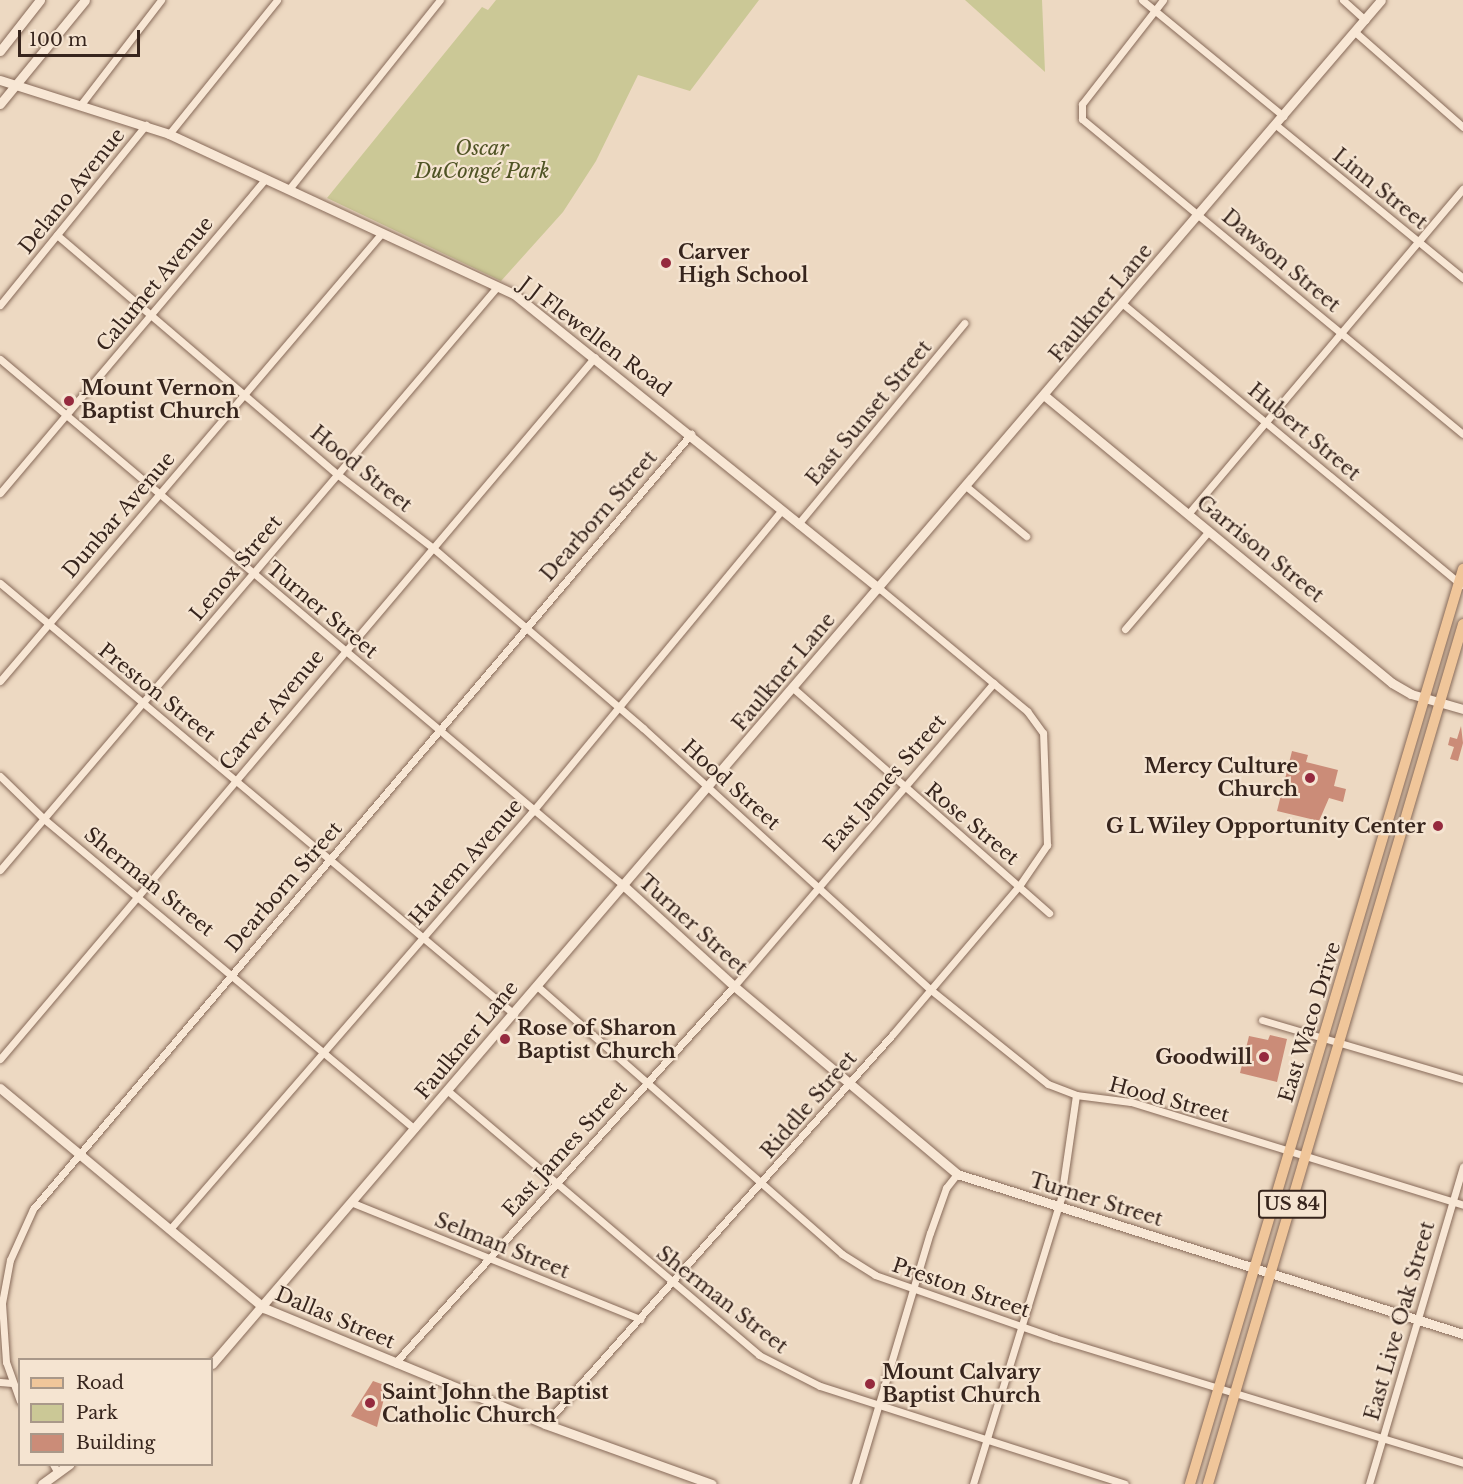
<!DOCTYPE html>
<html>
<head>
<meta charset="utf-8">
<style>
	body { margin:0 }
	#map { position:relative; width:1463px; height:1484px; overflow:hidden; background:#edd9c2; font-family:"Libre Baskerville",serif }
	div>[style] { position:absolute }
	.green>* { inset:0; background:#cbc896 }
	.building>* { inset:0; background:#cb8c78 }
	.roads { filter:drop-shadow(0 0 2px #876a59) drop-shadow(0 0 2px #876a59) }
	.street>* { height:7px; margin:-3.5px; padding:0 3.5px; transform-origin:3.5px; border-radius:3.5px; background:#f8e7d5 }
	.secondary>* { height:9px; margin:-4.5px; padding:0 4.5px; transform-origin:4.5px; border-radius:4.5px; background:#f8e7d5 }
	.primary>* { height:10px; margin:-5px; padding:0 5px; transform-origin:5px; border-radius:5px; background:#f0c69a }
	.dots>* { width:16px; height:16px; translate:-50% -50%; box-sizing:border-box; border:3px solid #f5e4d1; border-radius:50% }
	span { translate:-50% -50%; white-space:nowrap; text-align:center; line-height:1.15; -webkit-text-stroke:4.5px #f5e4d1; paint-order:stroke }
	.shield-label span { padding:2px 4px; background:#f5e4d1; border:2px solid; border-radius:4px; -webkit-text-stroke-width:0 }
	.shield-label { font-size:18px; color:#37251d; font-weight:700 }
	.park-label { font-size:20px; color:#4f5324; font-style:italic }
	.street-label { font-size:20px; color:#37251d }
	.poi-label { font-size:20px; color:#37251d; font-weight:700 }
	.left { translate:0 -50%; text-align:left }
	.right { translate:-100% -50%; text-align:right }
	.legend { position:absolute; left:18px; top:1358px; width:195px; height:108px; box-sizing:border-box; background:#f5e4d1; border:2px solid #a99889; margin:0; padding:8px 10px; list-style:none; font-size:18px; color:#37251d }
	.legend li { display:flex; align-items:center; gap:12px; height:30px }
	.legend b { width:30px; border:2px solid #a99889 }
	.scale { position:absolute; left:18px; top:30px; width:122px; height:27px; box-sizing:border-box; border:3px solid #37251d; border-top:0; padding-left:8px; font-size:18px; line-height:21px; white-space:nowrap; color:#37251d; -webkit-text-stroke:4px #f5e4d1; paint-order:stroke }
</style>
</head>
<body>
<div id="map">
	<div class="green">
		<div style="clip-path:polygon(496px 0,759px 0,690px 91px,638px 75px,596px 161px,563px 212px,501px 281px,327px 198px,482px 7px,488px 10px)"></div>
		<div style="clip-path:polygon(965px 0,1042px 0,1045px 72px)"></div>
	</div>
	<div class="building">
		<div style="clip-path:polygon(1461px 726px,1463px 743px,1458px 761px,1450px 759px,1454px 747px,1448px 745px,1450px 737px,1457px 739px)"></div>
		<div style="clip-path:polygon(1292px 751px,1308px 755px,1306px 762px,1338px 770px,1334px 786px,1346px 789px,1343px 802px,1329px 798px,1319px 821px,1277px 811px)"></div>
		<div style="clip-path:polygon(1270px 1035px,1287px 1039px,1277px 1082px,1240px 1073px,1249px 1036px,1268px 1040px)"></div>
		<div style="clip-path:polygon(373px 1381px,387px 1386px,377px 1427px,351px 1416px)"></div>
	</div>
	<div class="roads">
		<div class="street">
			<div style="left:1142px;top:0;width:183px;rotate:39.4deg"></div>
			<div style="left:1163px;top:0;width:132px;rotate:127.9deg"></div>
			<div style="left:1082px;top:104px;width:15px;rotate:90deg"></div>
			<div style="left:1082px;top:119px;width:494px;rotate:39.6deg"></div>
			<div style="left:1343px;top:0;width:30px;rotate:42deg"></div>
			<div style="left:1355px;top:32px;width:144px;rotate:41.3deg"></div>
			<div style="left:82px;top:103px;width:130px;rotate:-52.5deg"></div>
			<div style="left:1276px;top:125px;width:242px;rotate:39.3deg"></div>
			<div style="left:169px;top:134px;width:172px;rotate:-51.1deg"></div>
			<div style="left:289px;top:189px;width:242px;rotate:-51.4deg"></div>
			<div style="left:57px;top:235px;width:368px;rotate:40.5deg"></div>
			<div style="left:337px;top:474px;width:121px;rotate:37.6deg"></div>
			<div style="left:433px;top:548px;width:277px;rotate:40.6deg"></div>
			<div style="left:643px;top:728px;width:389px;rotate:42.3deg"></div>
			<div style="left:931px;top:990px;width:150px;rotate:38.8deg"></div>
			<div style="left:1048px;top:1084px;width:30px;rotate:21deg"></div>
			<div style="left:1076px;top:1095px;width:55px;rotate:7.3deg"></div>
			<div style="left:1131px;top:1102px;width:348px;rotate:17.2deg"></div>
			<div style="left:1123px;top:304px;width:440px;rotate:39.7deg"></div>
			<div style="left:0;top:305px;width:232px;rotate:-51deg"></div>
			<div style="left:0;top:359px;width:815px;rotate:40.17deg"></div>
			<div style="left:967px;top:487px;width:77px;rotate:39.7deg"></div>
			<div style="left:0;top:493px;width:411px;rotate:-49.8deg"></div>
			<div style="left:1188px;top:514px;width:426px;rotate:-49.8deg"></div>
			<div style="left:798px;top:524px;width:261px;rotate:-50.4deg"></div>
			<div style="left:0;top:583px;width:671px;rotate:39.98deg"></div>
			<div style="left:1125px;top:629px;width:129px;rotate:-49.4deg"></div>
			<div style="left:0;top:681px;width:587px;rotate:-49.56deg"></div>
			<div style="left:793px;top:688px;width:341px;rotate:41.3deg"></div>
			<div style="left:0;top:776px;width:62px;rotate:44.3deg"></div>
			<div style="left:44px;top:819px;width:483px;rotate:39.9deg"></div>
			<div style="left:0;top:870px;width:766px;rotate:-49.55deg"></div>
			<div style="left:537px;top:986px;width:406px;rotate:41.3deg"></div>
			<div style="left:842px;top:1254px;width:39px;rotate:32deg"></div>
			<div style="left:875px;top:1275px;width:191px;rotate:19.3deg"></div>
			<div style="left:1055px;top:1338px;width:427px;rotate:17deg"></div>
			<div style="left:1262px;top:1020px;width:209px;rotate:16.4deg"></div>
			<div style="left:0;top:1059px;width:920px;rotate:-49.72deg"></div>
			<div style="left:448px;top:1091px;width:408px;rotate:40.3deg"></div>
			<div style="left:759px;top:1355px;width:68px;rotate:26.9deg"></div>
			<div style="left:820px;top:1386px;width:320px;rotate:17.8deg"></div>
			<div style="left:353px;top:1203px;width:310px;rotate:22deg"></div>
			<div style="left:170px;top:1229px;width:552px;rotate:-49.04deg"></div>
			<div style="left:532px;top:812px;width:391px;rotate:-50.4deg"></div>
			<div style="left:395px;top:1363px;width:507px;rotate:-48.04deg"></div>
			<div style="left:734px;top:986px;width:399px;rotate:-49.4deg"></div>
			<div style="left:0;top:1382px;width:12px;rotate:5deg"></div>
			<div style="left:20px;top:1401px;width:41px;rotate:-109.7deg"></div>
			<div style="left:6px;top:1362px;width:59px;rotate:-93.9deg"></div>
			<div style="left:2px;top:1303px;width:44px;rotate:-79.5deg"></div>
			<div style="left:10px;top:1260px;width:56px;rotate:-65.7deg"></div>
			<div style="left:33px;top:1209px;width:1017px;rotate:-49.67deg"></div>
			<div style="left:545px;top:1424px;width:521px;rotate:-48.27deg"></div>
			<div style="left:892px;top:1035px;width:196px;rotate:-49.6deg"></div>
			<div style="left:1019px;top:886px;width:50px;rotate:-55.7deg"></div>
			<div style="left:1047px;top:845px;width:112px;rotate:-92deg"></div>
			<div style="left:1043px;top:733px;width:27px;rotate:-126deg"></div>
			<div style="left:1027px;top:711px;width:192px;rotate:-140.3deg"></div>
			<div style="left:53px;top:1464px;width:10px;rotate:61deg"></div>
			<div style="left:855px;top:1484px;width:262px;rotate:-73.4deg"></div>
			<div style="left:930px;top:1233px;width:48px;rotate:-70.4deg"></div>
			<div style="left:946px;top:1188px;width:18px;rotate:-52deg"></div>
			<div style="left:973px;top:1484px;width:299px;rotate:-72.9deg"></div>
			<div style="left:1061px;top:1198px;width:104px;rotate:-81.7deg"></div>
			<div style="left:1369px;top:1484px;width:331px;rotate:-73.5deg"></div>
		</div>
		<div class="secondary">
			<div style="left:0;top:51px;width:65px;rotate:-51.9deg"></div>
			<div style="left:0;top:80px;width:177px;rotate:17.7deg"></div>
			<div style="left:169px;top:134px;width:380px;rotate:24.9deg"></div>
			<div style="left:514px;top:294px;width:469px;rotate:38.9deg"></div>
			<div style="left:0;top:104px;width:134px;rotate:-50.7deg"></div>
			<div style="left:1045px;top:396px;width:450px;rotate:39.6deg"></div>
			<div style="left:1392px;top:683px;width:22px;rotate:30deg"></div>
			<div style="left:1411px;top:694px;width:54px;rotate:16.1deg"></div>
			<div style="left:623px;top:885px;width:150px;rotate:42.3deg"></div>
			<div style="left:734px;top:986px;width:292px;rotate:40.1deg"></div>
			<div style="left:957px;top:1174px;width:531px;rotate:17.55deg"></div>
			<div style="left:0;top:1088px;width:344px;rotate:39.8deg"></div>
			<div style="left:264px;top:1308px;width:304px;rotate:22.4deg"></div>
			<div style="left:545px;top:1424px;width:177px;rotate:19.8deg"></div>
			<div style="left:212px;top:1364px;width:1796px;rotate:-49.4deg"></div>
			<div style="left:42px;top:1484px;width:34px;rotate:-36deg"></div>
		</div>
		<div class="primary">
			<div style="left:1190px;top:1484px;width:955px;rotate:-73.39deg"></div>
			<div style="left:1208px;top:1484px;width:897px;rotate:-73.48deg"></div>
		</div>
	</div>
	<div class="dots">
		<div style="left:666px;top:263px;background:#952a3e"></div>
		<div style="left:69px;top:401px;background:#952a3e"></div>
		<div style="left:1310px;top:778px;background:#952a3e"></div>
		<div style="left:1438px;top:826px;background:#952a3e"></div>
		<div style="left:505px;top:1039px;background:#952a3e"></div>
		<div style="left:1264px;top:1057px;background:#952a3e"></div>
		<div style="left:870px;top:1384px;background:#952a3e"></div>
		<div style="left:370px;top:1403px;background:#952a3e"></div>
	</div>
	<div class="shield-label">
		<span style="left:1292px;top:1204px">US 84</span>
	</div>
	<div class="park-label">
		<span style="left:482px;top:160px">Oscar<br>DuCongé Park</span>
	</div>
	<div class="street-label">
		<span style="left:1380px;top:189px;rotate:39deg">Linn Street</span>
		<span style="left:72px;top:191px;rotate:-51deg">Delano Avenue</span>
		<span style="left:1281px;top:261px;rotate:40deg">Dawson Street</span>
		<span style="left:155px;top:284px;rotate:-50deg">Calumet Avenue</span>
		<span style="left:1101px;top:303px;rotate:-50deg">Faulkner Lane</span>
		<span style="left:595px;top:337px;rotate:37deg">J J Flewellen Road</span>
		<span style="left:869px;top:413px;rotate:-50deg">East Sunset Street</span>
		<span style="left:1304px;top:432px;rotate:40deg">Hubert Street</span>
		<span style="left:361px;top:469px;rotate:39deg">Hood Street</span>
		<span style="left:119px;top:515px;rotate:-49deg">Dunbar Avenue</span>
		<span style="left:599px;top:516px;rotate:-49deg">Dearborn Street</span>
		<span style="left:1260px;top:549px;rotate:39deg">Garrison Street</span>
		<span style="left:236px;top:568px;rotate:-50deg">Lenox Street</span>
		<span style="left:322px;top:610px;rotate:40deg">Turner Street</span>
		<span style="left:784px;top:672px;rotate:-50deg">Faulkner Lane</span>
		<span style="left:157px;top:693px;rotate:39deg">Preston Street</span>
		<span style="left:272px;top:710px;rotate:-50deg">Carver Avenue</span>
		<span style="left:885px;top:783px;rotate:-49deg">East James Street</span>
		<span style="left:731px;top:785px;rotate:42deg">Hood Street</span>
		<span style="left:972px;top:824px;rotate:40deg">Rose Street</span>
		<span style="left:466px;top:862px;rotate:-49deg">Harlem Avenue</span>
		<span style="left:149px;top:882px;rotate:39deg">Sherman Street</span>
		<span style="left:284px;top:887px;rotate:-49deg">Dearborn Street</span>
		<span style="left:693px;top:925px;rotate:42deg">Turner Street</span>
		<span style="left:1310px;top:1022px;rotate:-73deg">East Waco Drive</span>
		<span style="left:467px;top:1040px;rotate:-50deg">Faulkner Lane</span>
		<span style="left:1169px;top:1100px;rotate:15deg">Hood Street</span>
		<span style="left:809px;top:1105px;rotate:-49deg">Riddle Street</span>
		<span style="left:565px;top:1149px;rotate:-48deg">East James Street</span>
		<span style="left:1096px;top:1200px;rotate:17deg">Turner Street</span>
		<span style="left:502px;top:1246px;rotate:22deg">Selman Street</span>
		<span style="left:961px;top:1288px;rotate:19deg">Preston Street</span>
		<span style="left:722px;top:1300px;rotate:38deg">Sherman Street</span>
		<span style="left:335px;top:1318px;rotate:23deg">Dallas Street</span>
		<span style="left:1400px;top:1321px;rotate:-74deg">East Live Oak Street</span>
	</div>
	<div class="poi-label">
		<span class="left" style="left:678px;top:264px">Carver<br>High School</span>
		<span class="left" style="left:81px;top:400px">Mount Vernon<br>Baptist Church</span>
		<span class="right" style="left:1298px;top:778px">Mercy Culture<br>Church</span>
		<span class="right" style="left:1426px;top:826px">G L Wiley Opportunity Center</span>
		<span class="left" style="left:517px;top:1040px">Rose of Sharon<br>Baptist Church</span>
		<span class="right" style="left:1252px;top:1057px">Goodwill</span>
		<span class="left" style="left:882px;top:1384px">Mount Calvary<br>Baptist Church</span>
		<span class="left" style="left:382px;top:1404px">Saint John the Baptist<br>Catholic Church</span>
	</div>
	<ul class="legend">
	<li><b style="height:8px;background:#f0c69a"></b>Road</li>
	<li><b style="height:16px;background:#cbc896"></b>Park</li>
	<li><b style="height:16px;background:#cb8c78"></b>Building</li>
	</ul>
	<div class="scale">100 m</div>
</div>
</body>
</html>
